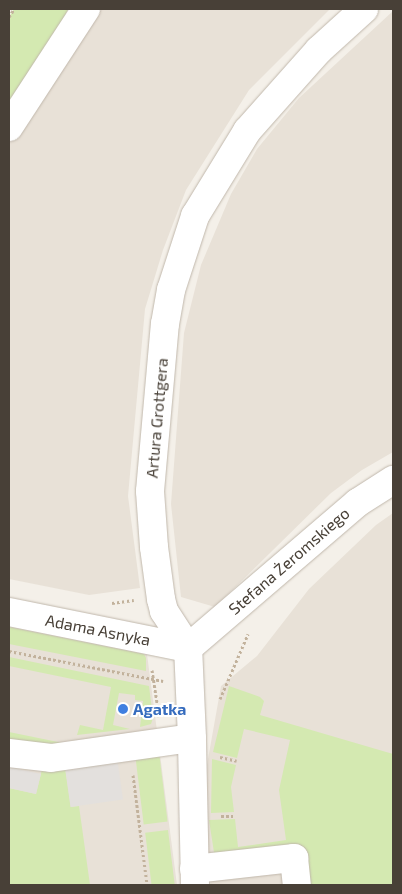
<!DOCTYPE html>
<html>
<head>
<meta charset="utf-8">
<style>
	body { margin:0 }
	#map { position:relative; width:402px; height:894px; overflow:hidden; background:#f4f0e9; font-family:"Exo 2",sans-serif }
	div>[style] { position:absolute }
	.residential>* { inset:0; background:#e8e1d7 }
	.green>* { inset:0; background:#d4e9b1; transform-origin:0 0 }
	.parking>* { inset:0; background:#e3e0dd; transform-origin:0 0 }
	.path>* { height:3px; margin-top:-1.5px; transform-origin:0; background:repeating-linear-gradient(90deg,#c2b29c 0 2.5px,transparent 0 5px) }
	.roads { filter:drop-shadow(0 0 1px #c0b7ab) drop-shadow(0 0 1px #c0b7ab) }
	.minor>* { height:28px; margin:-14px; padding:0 14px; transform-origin:14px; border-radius:14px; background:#fff }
	.dots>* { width:14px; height:14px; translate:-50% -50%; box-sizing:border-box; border:2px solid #fff; border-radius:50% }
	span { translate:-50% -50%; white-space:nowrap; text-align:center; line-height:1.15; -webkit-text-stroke:4px #fff; paint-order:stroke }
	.street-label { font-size:16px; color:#484037 }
	.shop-label { font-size:16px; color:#366cbe; font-weight:700 }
	.left { translate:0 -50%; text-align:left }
	.frame { position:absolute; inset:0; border:10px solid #484037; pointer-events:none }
</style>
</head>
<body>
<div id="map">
	<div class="residential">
		<div style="clip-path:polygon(94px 9px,330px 9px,249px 90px,186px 190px,163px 250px,145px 309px,128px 496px,140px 588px,89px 595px,9px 579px,9px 139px)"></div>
		<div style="clip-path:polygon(393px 11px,393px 452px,362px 470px,331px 493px,215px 607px,181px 597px,171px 504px,184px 333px,201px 265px,231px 194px,257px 149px,299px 98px)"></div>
		<div style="clip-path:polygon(393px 513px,393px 885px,211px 885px,202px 793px,221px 686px,257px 656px,309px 589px,376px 525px)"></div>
		<div style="clip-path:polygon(9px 626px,147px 654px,177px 885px,9px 885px)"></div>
	</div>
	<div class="green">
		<div style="clip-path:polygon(14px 9px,68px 9px,60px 30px,9px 109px,9px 17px)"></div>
		<div style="clip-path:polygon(9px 627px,144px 654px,146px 658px,146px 671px,9px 644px)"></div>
		<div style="clip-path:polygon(9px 657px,149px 686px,153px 718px,151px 724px,140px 727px,143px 701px,135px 700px,135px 695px,119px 693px,113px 725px,130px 729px,77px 735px,80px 725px,103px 730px,111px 687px,9px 666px)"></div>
		<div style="clip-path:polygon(229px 686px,260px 697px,264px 701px,260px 715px,393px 754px,393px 885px,309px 885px,304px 848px,215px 859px,209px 820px,235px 819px,238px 847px,286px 840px,279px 790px,290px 740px,244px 729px,237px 758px,213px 752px)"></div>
		<div style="clip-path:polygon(9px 732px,63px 743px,63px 747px,9px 745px)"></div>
		<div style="left:159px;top:752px;width:70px;height:24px;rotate:83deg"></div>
		<div style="clip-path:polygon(212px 759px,236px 765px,231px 787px,234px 812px,211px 813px)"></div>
		<div style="clip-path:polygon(65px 767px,71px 807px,79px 806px,90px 885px,9px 885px,9px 788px,36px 794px,42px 769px)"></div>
		<div style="left:168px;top:830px;width:55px;height:23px;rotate:83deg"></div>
	</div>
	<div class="parking">
		<div style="left:117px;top:757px;width:43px;height:53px;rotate:82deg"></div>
		<div style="clip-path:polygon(9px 767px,41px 774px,36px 794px,9px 788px)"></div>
	</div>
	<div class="path">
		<div style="left:9px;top:17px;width:9px;rotate:-58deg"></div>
		<div style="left:112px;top:603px;width:22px;rotate:-8deg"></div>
		<div style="left:9px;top:651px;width:157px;rotate:11deg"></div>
		<div style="left:152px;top:670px;width:47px;rotate:81.3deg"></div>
		<div style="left:220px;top:699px;width:71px;rotate:-66.7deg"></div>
		<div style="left:220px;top:757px;width:17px;rotate:13deg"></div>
		<div style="left:133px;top:775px;width:111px;rotate:82.7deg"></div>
		<div style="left:221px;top:816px;width:13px"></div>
	</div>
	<div class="roads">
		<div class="minor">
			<div style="left:9px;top:127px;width:141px;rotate:-56.9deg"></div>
			<div style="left:9px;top:612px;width:183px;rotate:11.4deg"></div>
			<div style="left:188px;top:648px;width:223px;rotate:-40.6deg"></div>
			<div style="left:357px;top:503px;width:43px;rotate:-32.6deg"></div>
			<div style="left:9px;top:753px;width:42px;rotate:6.8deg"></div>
			<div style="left:51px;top:758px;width:142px;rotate:-8.1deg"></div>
			<div style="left:194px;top:869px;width:101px;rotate:-6.3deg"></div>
			<div style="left:294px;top:858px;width:27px;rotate:84deg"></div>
			<div style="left:195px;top:885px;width:147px;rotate:-91.2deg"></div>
			<div style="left:192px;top:738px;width:90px;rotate:-92.5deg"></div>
			<div style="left:188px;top:648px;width:44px;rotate:-123deg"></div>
			<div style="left:164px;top:611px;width:12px;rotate:-104deg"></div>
			<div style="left:161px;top:599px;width:52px;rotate:-97.7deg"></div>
			<div style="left:154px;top:547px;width:56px;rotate:-94.1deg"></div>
			<div style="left:150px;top:491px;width:168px;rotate:-84.9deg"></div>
			<div style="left:165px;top:324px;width:35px;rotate:-80deg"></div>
			<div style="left:171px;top:290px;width:78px;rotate:-72deg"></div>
			<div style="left:195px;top:216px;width:100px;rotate:-58.5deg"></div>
			<div style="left:247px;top:131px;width:108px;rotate:-48.4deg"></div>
			<div style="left:319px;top:50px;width:61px;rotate:-42.3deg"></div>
		</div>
	</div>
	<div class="dots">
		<div style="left:123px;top:709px;background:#3f7fe0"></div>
	</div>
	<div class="street-label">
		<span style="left:157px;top:418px;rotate:-85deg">Artura Grottgera</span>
		<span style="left:289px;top:561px;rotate:-41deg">Stefana Żeromskiego</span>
		<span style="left:98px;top:630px;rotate:11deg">Adama Asnyka</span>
	</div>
	<div class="shop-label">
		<span class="left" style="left:133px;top:709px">Agatka</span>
	</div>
	<div class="frame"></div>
</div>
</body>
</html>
